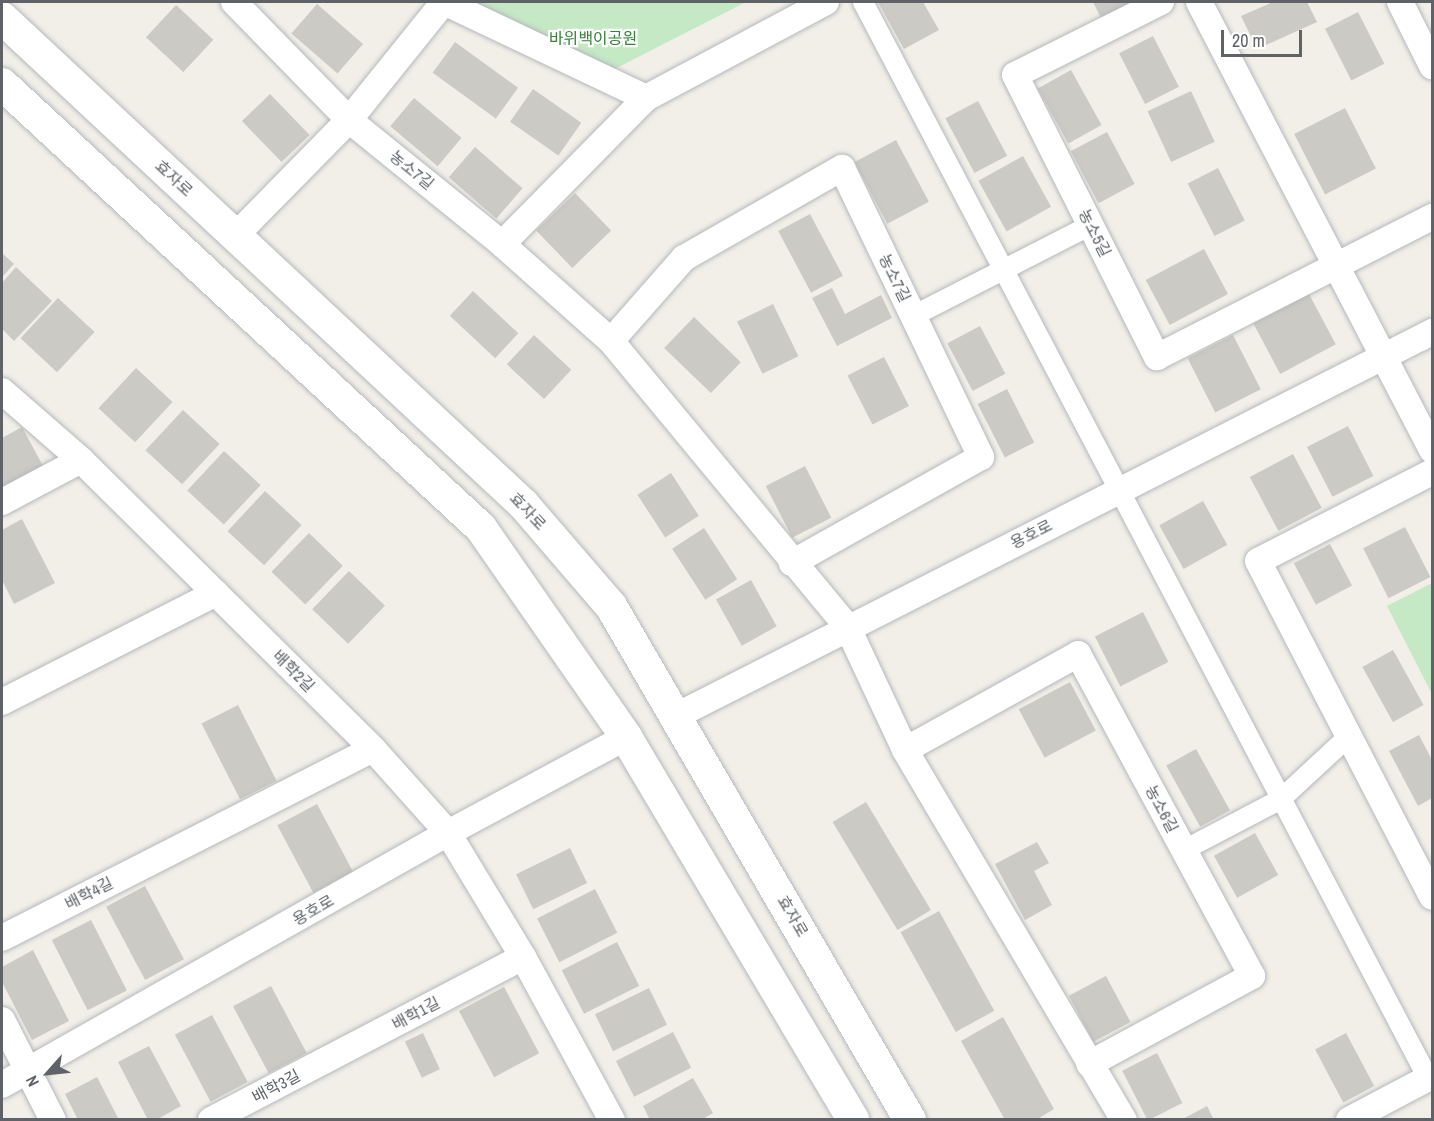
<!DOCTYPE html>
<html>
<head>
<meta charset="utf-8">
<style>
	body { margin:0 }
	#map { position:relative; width:1434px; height:1121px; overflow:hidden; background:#f1efe8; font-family:"Archivo Narrow","Noto Sans KR",sans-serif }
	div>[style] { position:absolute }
	.green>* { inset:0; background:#c5e8c5 }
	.building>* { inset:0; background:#cccac5; transform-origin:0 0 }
	.roads { filter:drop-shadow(0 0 2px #b5b8bc) drop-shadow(0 0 2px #b5b8bc) }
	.pedestrian>* { height:20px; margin:-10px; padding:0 10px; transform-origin:10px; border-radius:10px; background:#fff }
	.minor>* { height:26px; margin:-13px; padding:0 13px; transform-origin:13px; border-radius:13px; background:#fff }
	.tertiary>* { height:32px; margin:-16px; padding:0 16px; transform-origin:16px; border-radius:16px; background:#fff }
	span { translate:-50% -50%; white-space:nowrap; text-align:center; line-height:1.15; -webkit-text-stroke:4.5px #fff; paint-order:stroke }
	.park-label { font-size:16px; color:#348238 }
	.street-label { font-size:16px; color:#5f6368 }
	.frame { position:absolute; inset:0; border:3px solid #5f6368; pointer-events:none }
	.north { position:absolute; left:18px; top:1043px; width:60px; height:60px; -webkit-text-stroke:4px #fff; paint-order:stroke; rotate:243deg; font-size:16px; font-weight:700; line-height:24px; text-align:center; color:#5f6368 }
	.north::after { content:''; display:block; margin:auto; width:21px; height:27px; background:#5f6368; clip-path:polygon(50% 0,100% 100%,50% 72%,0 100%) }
	.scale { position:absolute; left:1221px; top:30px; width:81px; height:27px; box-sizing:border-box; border:3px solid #5f6368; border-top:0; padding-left:8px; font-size:18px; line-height:21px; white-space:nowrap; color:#5f6368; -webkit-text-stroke:4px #fff; paint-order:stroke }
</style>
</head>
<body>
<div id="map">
	<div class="green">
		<div style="clip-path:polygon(444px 2px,746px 2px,593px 80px)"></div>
		<div style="clip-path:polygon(1432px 583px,1432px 694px,1387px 606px)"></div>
	</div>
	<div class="building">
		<div style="clip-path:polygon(878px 2px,923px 2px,939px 30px,904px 49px)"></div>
		<div style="clip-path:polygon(1093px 2px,1139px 2px,1103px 22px)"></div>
		<div style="clip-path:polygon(1273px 2px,1307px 2px,1317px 22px,1257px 49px,1241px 16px)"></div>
		<div style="left:317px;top:4px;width:61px;height:39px;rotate:41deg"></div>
		<div style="left:176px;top:5px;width:51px;height:44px;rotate:43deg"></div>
		<div style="left:1358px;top:12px;width:58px;height:37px;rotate:63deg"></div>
		<div style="left:1153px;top:36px;width:57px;height:38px;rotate:63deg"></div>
		<div style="left:455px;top:42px;width:78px;height:38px;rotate:36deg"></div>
		<div style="left:1071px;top:70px;width:63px;height:38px;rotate:61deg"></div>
		<div style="left:533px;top:89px;width:59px;height:40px;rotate:35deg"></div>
		<div style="left:1191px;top:91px;width:56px;height:48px;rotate:65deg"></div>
		<div style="left:270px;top:94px;width:57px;height:39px;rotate:46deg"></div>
		<div style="left:414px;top:98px;width:62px;height:37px;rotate:40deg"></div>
		<div style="left:978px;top:101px;width:62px;height:37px;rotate:62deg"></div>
		<div style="left:1345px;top:108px;width:68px;height:57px;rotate:63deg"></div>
		<div style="left:1107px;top:132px;width:59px;height:41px;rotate:62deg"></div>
		<div style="left:896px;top:140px;width:70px;height:47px;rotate:62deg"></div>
		<div style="left:475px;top:147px;width:63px;height:40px;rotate:41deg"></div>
		<div style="left:1023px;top:156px;width:58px;height:51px;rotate:61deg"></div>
		<div style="left:1218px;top:168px;width:59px;height:34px;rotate:63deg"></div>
		<div style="left:575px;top:193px;width:52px;height:54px;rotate:46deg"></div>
		<div style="left:810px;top:214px;width:70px;height:36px;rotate:62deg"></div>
		<div style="left:1204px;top:249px;width:51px;height:66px;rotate:62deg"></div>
		<div style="clip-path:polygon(2px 253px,14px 264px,2px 277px)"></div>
		<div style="clip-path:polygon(16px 267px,52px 301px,14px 341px,2px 329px,2px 283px)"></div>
		<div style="clip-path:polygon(832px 288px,845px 314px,881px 295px,892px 318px,837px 346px,812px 298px)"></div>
		<div style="left:473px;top:291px;width:62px;height:34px;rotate:43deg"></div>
		<div style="left:1309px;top:294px;width:57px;height:63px;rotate:62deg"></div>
		<div style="left:58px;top:298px;width:50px;height:55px;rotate:43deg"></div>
		<div style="left:773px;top:304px;width:58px;height:40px;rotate:64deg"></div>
		<div style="left:694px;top:317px;width:65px;height:43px;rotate:44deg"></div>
		<div style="left:980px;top:326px;width:54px;height:37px;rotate:62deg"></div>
		<div style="left:534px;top:335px;width:51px;height:40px;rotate:43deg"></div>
		<div style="left:1233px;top:335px;width:61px;height:51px;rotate:63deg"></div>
		<div style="left:884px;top:357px;width:55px;height:41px;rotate:63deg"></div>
		<div style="left:136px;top:368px;width:50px;height:55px;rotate:43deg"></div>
		<div style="left:1007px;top:389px;width:60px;height:33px;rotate:63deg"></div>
		<div style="left:183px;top:410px;width:50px;height:55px;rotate:43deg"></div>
		<div style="left:1348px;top:426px;width:56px;height:46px;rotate:63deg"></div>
		<div style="clip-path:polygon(22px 427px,43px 466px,2px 488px,2px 438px)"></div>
		<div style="left:224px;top:451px;width:50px;height:54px;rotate:43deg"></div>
		<div style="left:1293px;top:454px;width:61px;height:49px;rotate:62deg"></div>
		<div style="left:805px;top:466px;width:58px;height:44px;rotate:63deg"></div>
		<div style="left:671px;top:473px;width:51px;height:40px;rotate:57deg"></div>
		<div style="left:265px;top:491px;width:50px;height:55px;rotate:43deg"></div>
		<div style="left:1203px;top:501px;width:50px;height:50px;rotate:61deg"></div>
		<div style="clip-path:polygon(22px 519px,55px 583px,14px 604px,2px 580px,2px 530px)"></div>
		<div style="left:1405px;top:527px;width:56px;height:47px;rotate:63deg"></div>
		<div style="left:704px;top:528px;width:61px;height:38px;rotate:57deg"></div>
		<div style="left:309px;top:533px;width:47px;height:54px;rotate:44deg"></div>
		<div style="left:1330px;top:544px;width:47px;height:41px;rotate:62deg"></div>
		<div style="left:349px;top:571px;width:50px;height:53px;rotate:44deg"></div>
		<div style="left:751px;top:580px;width:53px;height:40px;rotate:61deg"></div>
		<div style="left:1143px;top:612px;width:56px;height:54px;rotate:63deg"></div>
		<div style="left:1393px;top:650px;width:63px;height:35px;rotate:61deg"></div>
		<div style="left:1070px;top:682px;width:55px;height:58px;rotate:62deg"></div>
		<div style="left:238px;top:705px;width:85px;height:41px;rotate:63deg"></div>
		<div style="clip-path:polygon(1419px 735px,1432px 760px,1432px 798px,1418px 806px,1389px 751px)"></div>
		<div style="left:1196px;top:749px;width:70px;height:34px;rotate:61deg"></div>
		<div style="left:866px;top:802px;width:126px;height:39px;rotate:59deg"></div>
		<div style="left:317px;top:804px;width:77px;height:45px;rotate:62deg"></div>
		<div style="left:1255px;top:833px;width:48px;height:47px;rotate:61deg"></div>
		<div style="clip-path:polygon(1037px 842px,1049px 863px,1034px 871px,1052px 905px,1025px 920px,995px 864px)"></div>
		<div style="left:570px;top:848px;width:39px;height:60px;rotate:64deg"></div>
		<div style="left:145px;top:886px;width:83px;height:44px;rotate:62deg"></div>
		<div style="left:595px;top:889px;width:49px;height:65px;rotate:63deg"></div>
		<div style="left:939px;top:911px;width:114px;height:44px;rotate:61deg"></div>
		<div style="left:91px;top:920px;width:79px;height:44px;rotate:63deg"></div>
		<div style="left:617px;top:942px;width:49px;height:62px;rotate:63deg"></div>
		<div style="clip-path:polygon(33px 950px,69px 1021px,32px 1040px,2px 982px,2px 967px)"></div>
		<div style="left:1106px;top:976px;width:52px;height:42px;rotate:62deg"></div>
		<div style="left:271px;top:986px;width:76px;height:43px;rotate:62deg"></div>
		<div style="left:504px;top:987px;width:75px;height:51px;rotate:62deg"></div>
		<div style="left:649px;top:988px;width:41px;height:60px;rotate:64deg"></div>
		<div style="left:212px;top:1015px;width:76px;height:42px;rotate:62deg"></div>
		<div style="clip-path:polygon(1003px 1017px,1054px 1109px,1036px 1120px,1005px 1120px,961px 1041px)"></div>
		<div style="left:673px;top:1032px;width:40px;height:64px;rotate:63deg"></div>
		<div style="left:423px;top:1033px;width:40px;height:20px;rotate:65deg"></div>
		<div style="left:1346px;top:1033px;width:60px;height:35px;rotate:62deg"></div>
		<div style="clip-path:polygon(149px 1046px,181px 1106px,156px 1120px,148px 1120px,118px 1062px)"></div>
		<div style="left:1157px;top:1053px;width:56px;height:39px;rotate:63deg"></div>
		<div style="clip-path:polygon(97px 1077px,119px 1120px,78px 1120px,65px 1094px)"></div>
		<div style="clip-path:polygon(693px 1078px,713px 1113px,701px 1120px,650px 1120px,643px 1106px)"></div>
		<div style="clip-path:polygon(1207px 1106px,1214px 1120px,1181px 1120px)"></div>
	</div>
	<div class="roads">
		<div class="pedestrian">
			<div style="left:863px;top:2px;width:1215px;rotate:62.3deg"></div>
			<div style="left:913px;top:316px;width:200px;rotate:-27.1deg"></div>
			<div style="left:1184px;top:850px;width:110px;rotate:-27.7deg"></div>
			<div style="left:1281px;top:799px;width:91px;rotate:-42.8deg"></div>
		</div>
		<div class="minor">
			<div style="left:234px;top:2px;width:165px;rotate:45.7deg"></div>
			<div style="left:349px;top:120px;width:197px;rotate:39deg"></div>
			<div style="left:502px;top:244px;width:146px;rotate:41.7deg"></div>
			<div style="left:611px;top:341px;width:370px;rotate:50.4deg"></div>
			<div style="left:847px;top:626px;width:137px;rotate:64.9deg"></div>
			<div style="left:905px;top:750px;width:430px;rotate:59.4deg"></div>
			<div style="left:444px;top:2px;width:224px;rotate:25.4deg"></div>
			<div style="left:646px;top:98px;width:204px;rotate:-28.1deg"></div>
			<div style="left:1161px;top:2px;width:163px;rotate:153.4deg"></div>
			<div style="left:1015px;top:75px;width:316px;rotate:63.3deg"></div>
			<div style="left:1157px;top:357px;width:309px;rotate:-27deg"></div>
			<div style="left:1199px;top:2px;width:505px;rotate:62.52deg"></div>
			<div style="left:1400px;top:2px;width:72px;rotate:63.4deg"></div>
			<div style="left:236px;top:235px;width:161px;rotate:-45.5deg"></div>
			<div style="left:349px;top:120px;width:151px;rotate:-51.2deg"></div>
			<div style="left:502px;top:244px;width:205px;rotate:-45.4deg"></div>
			<div style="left:611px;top:341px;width:111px;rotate:-48.7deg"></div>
			<div style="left:684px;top:258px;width:182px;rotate:-29.7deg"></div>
			<div style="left:842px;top:168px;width:321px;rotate:64.3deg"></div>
			<div style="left:981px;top:457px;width:217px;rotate:150.7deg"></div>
			<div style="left:2px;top:391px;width:105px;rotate:41.1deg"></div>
			<div style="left:81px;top:460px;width:411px;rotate:44.7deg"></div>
			<div style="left:373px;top:749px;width:113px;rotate:48.2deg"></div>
			<div style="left:448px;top:833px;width:145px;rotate:58.8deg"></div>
			<div style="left:523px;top:957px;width:186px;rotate:61.4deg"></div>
			<div style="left:1432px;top:472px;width:195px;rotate:152.9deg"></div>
			<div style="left:1258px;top:561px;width:378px;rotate:62.6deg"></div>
			<div style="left:2px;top:502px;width:89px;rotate:-28deg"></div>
			<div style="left:2px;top:702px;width:240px;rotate:-27deg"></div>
			<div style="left:678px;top:715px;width:846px;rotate:-26.93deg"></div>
			<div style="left:905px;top:750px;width:198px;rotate:-29deg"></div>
			<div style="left:1078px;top:654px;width:366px;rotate:61.6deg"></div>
			<div style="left:1252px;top:976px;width:185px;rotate:151.6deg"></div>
			<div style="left:2px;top:938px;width:416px;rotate:-27deg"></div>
			<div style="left:2px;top:1020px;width:112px;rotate:63deg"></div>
			<div style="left:2px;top:1085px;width:512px;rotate:-29.47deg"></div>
			<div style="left:448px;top:833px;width:202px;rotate:-28.3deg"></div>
			<div style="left:211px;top:1120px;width:352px;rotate:-27.6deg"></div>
			<div style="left:1349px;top:1120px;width:94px;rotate:-27.9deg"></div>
		</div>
		<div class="tertiary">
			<div style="left:2px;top:18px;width:714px;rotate:43.01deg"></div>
			<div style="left:524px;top:505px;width:133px;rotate:49.3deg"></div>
			<div style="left:611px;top:606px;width:595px;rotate:59.81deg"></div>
			<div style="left:2px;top:84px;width:653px;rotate:42.83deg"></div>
			<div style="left:481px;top:528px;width:254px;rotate:55.2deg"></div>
			<div style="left:626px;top:737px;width:445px;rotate:59.3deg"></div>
		</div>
	</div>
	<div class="park-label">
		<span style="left:593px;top:38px">바위백이공원</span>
	</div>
	<div class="street-label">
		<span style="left:412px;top:170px;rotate:39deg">농소7길</span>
		<span style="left:174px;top:178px;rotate:43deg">효자로</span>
		<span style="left:1095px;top:233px;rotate:63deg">농소5길</span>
		<span style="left:895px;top:278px;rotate:64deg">농소7길</span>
		<span style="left:528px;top:511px;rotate:47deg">효자로</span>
		<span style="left:1031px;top:534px;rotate:-27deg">용호로</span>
		<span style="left:294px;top:671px;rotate:45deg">배학2길</span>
		<span style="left:1162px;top:809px;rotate:62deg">농소6길</span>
		<span style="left:89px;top:893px;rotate:-27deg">배학4길</span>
		<span style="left:313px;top:910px;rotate:-30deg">용호로</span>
		<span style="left:793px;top:916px;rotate:60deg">효자로</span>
		<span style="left:416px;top:1013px;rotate:-28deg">배학1길</span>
		<span style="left:276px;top:1086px;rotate:-28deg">배학3길</span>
	</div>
	<div class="frame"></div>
	<div class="north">N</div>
	<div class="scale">20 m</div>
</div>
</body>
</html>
